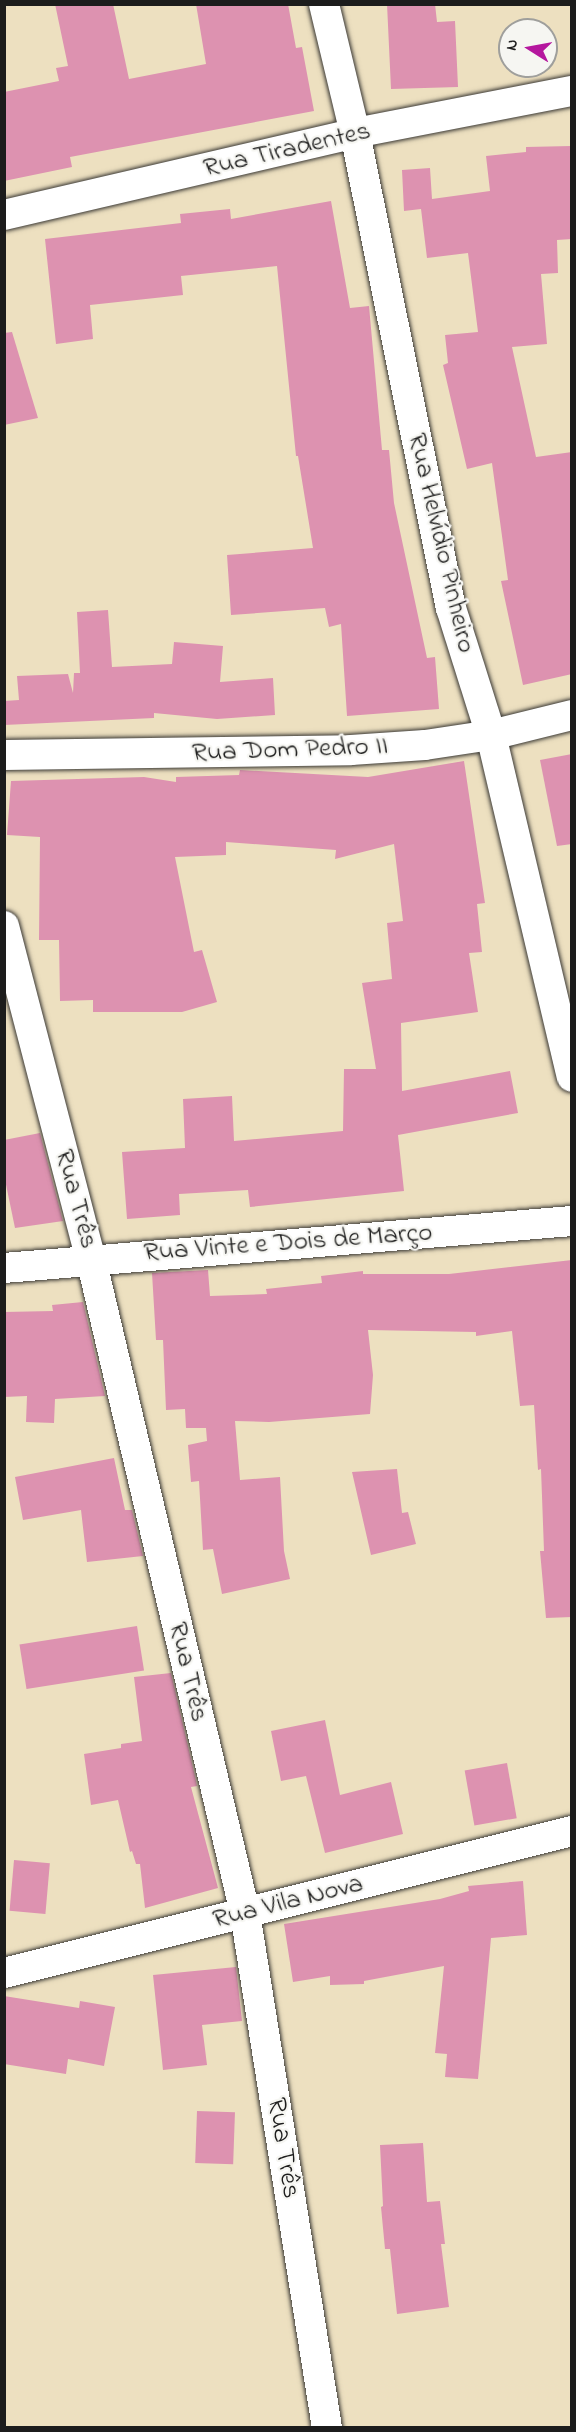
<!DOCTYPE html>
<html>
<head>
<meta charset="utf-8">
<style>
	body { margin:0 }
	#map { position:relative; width:576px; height:2432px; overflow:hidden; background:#ede0c0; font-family:"Indie Flower",sans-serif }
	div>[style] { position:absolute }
	.building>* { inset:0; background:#dd92b0; transform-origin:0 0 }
	.roads { filter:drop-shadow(0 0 2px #3b3935) drop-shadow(0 0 2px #3b3935) }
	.minor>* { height:30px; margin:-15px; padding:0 15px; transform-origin:15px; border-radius:15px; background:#fff }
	span { translate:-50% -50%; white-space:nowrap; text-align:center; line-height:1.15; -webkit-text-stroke:4.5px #f6f6f2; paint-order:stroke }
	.street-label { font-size:27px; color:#1c1c1c }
	.frame { position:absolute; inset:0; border:6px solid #1c1c1c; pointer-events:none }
	.north { position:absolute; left:498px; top:18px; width:60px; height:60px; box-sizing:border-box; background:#f6f6f2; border:2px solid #9f9f9c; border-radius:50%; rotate:281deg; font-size:16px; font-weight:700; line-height:24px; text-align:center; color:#1c1c1c }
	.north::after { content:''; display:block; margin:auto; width:21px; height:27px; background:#b5179e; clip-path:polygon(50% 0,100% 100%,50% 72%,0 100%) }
</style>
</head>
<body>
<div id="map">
	<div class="building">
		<div style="clip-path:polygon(55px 4px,113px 4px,129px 79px,206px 64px,196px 4px,288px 4px,296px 48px,302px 47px,314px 111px,70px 157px,72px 167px,4px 181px,4px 92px,59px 81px,56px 68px,68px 66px)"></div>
		<div style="clip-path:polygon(387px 4px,435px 4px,437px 22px,455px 21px,458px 87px,391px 89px)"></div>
		<div style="clip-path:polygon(571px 146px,572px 239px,557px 240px,558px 273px,541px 274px,547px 344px,512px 347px,536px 457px,572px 452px,572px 674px,523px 685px,501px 581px,508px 580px,492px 463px,467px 469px,443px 365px,448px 363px,445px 335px,478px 332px,468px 253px,427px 258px,421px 209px,404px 211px,402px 170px,430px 168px,432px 199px,490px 191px,486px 156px,526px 152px,526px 147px)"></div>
		<div style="clip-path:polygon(331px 201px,350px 308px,369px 306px,382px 450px,389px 450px,394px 503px,427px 658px,435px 657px,439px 709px,347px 716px,341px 624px,329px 627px,325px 608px,231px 615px,227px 555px,313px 548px,298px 456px,296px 456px,277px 266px,181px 276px,183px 295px,90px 305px,93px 339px,56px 344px,45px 239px,181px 223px,180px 214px,230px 209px,231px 219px)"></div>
		<div style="clip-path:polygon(12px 332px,38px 418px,4px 425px,4px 333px)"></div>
		<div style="clip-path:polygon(108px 610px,112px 667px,172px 664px,174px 642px,223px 646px,220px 682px,273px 678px,275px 715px,217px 719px,154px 713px,154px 718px,4px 725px,4px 701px,19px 700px,17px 676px,68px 674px,73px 693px,74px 673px,80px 673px,77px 612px)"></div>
		<div style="clip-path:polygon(572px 754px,572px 844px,557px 846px,540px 760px)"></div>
		<div style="clip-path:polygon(464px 761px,485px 903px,477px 904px,482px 952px,469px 953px,478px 1012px,401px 1023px,402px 1091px,510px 1071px,518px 1113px,398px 1135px,404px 1191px,250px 1207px,248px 1190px,179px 1194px,180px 1215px,127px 1219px,122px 1152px,185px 1148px,183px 1099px,232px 1096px,234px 1141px,343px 1131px,344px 1069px,376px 1069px,362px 983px,392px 979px,387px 923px,403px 921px,394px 844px,335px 859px,336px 850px,226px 842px,226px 855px,175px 857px,194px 952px,202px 950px,217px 1002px,182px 1012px,93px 1012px,93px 1000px,60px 1001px,59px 940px,39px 940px,40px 837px,7px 835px,11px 781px,144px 777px,176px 782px,176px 777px,239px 775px,240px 770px,368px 777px)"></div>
		<div style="clip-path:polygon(40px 1133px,63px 1221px,15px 1228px,4px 1175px,4px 1140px)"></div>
		<div style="clip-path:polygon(572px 1260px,572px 1617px,546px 1618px,540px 1551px,544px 1551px,541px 1469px,538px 1470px,534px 1405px,520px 1406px,512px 1331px,476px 1336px,476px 1332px,368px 1330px,373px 1375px,370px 1414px,269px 1422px,235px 1421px,240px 1480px,280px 1477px,284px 1551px,290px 1579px,222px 1594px,213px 1549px,203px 1550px,199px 1481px,191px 1482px,188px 1445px,207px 1441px,206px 1428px,186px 1428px,185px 1409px,166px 1410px,163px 1340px,156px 1340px,152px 1273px,208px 1270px,210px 1296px,267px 1294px,266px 1289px,322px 1283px,321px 1276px,363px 1271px,363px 1274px,449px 1274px)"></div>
		<div style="clip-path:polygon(83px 1302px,105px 1396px,55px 1399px,54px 1423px,26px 1422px,27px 1396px,4px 1397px,4px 1312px,53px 1311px,52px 1305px)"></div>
		<div style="clip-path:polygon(114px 1458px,125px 1510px,132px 1510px,143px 1556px,87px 1562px,81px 1510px,23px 1520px,15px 1477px)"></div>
		<div style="clip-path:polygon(397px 1469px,402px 1513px,408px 1512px,416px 1544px,371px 1555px,352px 1472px)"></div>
		<div style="left:137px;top:1626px;width:45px;height:119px;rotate:81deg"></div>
		<div style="clip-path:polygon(171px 1673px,195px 1776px,197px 1786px,191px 1787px,218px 1888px,145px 1908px,140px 1864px,136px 1864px,132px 1851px,130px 1852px,118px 1800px,91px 1805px,84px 1754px,121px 1748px,121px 1744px,142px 1741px,134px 1677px)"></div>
		<div style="clip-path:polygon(325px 1720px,340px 1795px,391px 1782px,403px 1834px,325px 1853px,306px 1776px,281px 1781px,271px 1731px)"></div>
		<div style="left:507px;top:1763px;width:56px;height:43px;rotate:80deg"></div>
		<div style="left:14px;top:1860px;width:36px;height:51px;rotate:5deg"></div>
		<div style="clip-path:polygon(523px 1881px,527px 1935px,491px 1938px,478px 2079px,445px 2077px,447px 2054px,435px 2053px,444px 1966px,364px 1981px,364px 1984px,330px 1985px,330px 1976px,293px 1982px,284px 1924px,440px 1899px,469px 1891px,468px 1886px)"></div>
		<div style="clip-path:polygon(236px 1967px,242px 2021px,202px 2025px,207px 2065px,163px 2070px,153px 1975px)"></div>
		<div style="clip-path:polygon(4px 1996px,79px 2008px,80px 2001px,115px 2007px,104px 2066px,68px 2059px,66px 2074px,4px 2064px)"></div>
		<div style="left:197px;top:2111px;width:38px;height:52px;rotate:2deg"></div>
		<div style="clip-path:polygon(423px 2143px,427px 2202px,440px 2201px,445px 2244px,441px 2244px,449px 2307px,397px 2314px,390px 2249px,385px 2249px,381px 2207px,383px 2206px,380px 2145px)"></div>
	</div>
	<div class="roads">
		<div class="minor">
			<div style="left:324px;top:4px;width:133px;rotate:76.5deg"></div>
			<div style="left:355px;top:133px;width:485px;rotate:78.6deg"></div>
			<div style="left:451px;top:608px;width:133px;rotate:72.5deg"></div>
			<div style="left:491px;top:735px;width:351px;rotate:76.7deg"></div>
			<div style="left:4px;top:215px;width:360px;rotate:-13.1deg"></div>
			<div style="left:355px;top:133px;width:221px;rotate:-11deg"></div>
			<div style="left:4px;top:755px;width:347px;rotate:-0.8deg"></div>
			<div style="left:351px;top:750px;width:74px;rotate:-3.9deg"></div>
			<div style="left:425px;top:745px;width:67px;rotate:-8.6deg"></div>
			<div style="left:491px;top:735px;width:83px;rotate:-13.9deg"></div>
			<div style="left:4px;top:926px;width:344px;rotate:75.4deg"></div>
			<div style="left:91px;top:1259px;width:672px;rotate:76.75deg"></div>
			<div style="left:245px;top:1913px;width:521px;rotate:80.95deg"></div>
			<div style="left:4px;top:1268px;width:570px;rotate:-4.73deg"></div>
			<div style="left:4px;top:1973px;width:585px;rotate:-14.04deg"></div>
		</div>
	</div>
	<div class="street-label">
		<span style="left:287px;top:150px;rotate:-13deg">Rua Tiradentes</span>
		<span style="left:441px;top:543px;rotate:77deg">Rua Helvídio Pinheiro</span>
		<span style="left:290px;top:750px;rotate:-2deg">Rua Dom Pedro II</span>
		<span style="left:76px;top:1199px;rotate:75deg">Rua Três</span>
		<span style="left:288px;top:1243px;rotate:-4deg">Rua Vinte e Dois de Março</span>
		<span style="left:188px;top:1672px;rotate:77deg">Rua Três</span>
		<span style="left:288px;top:1902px;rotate:-14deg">Rua Vila Nova</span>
		<span style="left:283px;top:2148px;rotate:81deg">Rua Três</span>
	</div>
	<div class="frame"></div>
	<div class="north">N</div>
</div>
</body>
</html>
